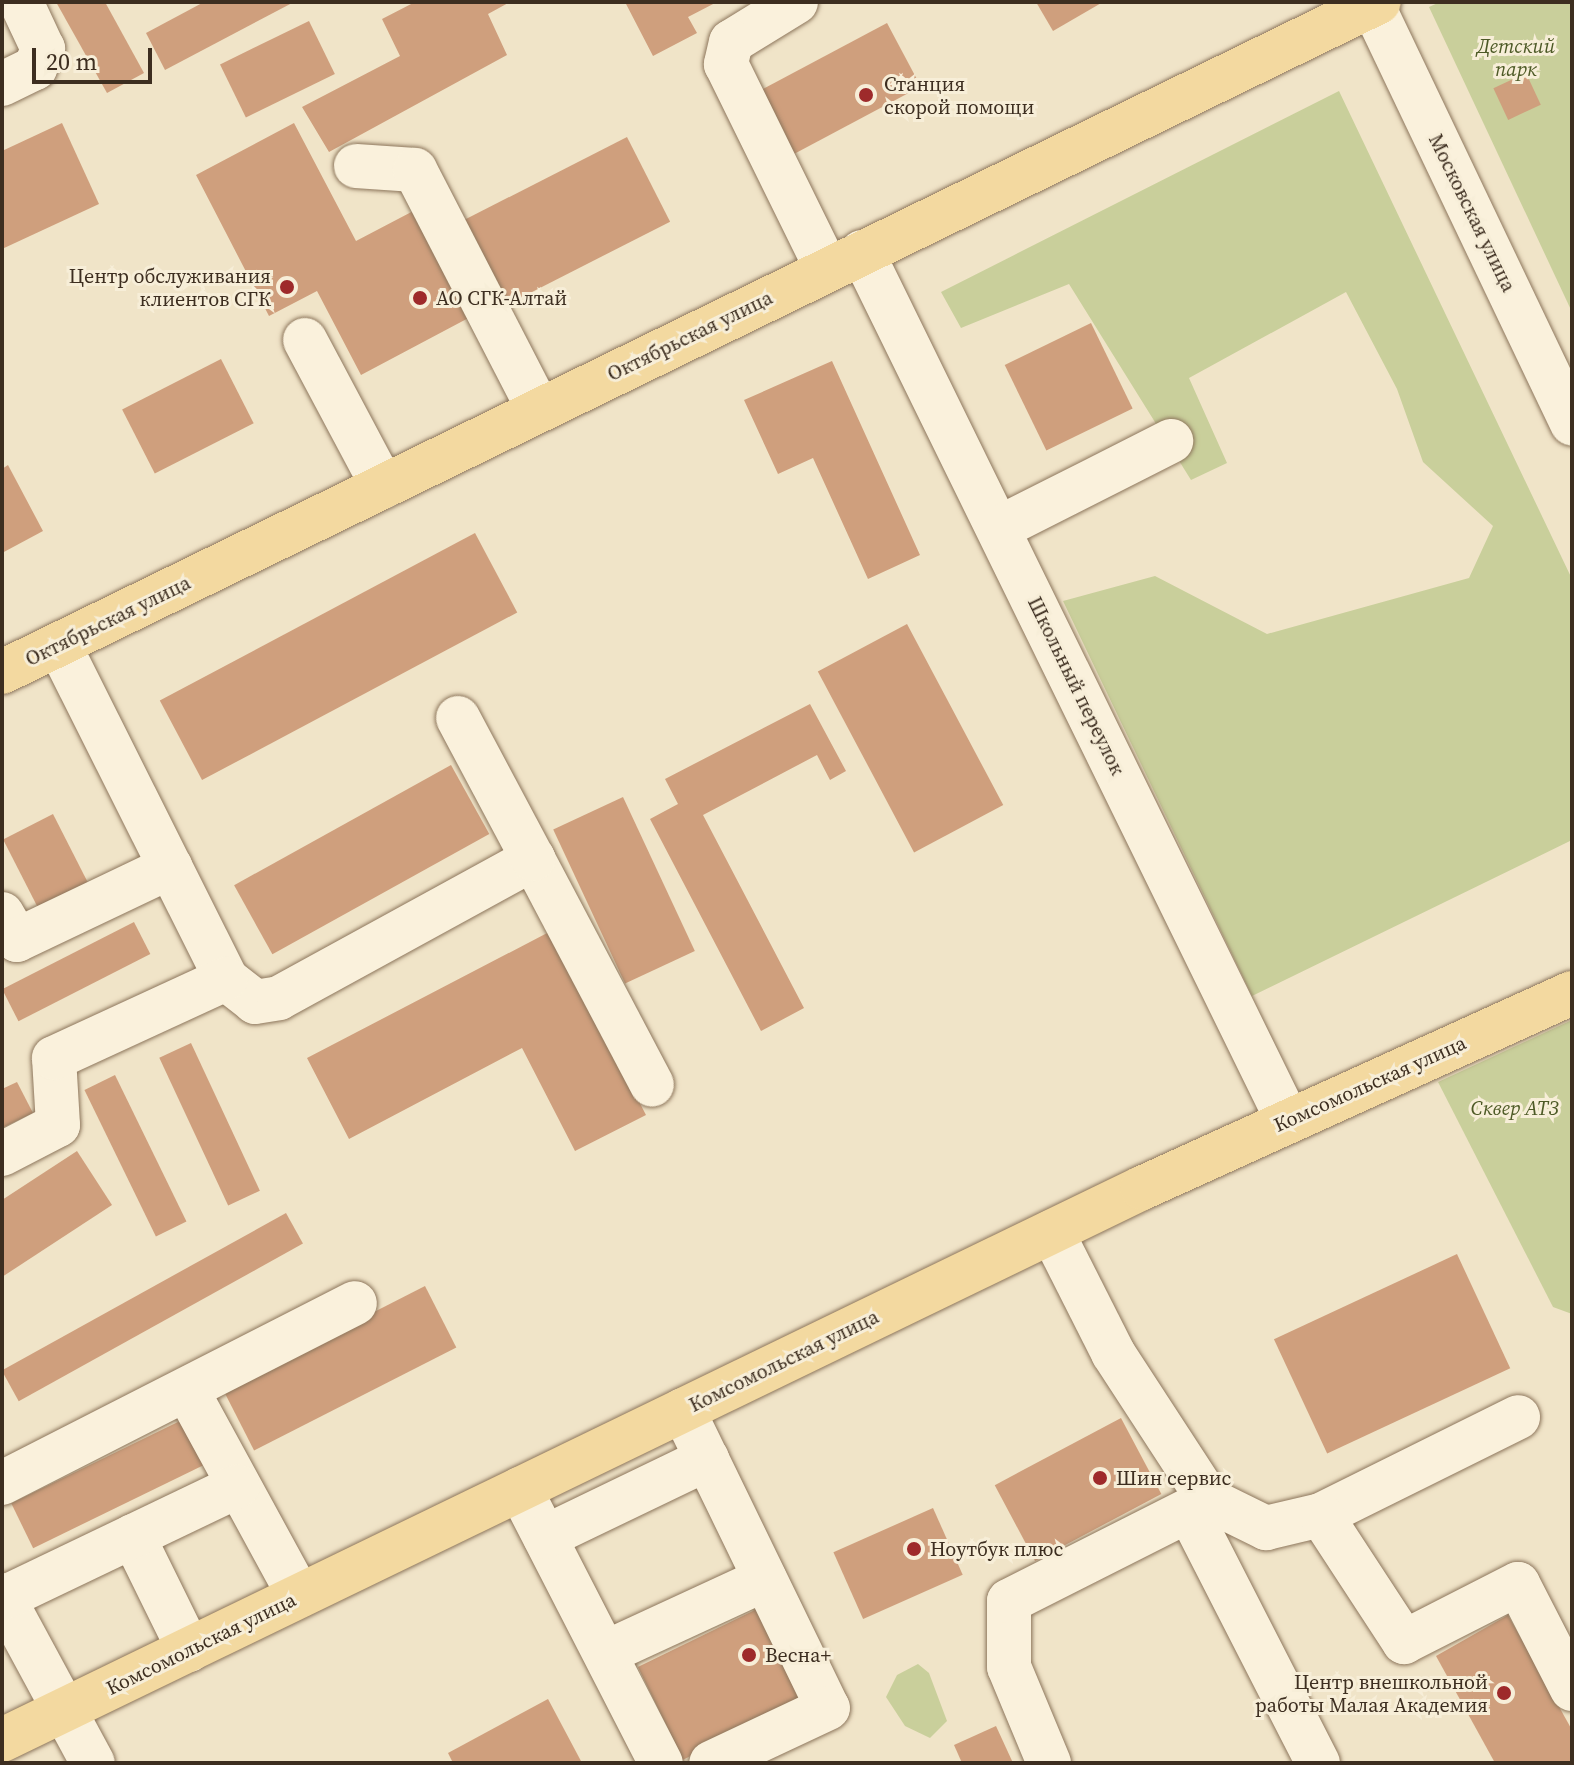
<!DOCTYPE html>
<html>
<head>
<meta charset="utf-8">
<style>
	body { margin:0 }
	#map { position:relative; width:1574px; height:1765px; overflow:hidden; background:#f0e4c8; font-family:"Source Serif 4",serif }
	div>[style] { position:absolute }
	.green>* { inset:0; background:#c9cf9b }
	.building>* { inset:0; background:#cf9f7d; transform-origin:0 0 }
	.roads { filter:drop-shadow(0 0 2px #8d765c) drop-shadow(0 0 2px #8d765c) }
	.minor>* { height:44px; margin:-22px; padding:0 22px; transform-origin:22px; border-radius:22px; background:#faf1dc }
	.major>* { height:44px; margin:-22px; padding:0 22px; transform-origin:22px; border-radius:22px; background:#f3d9a0 }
	.dots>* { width:22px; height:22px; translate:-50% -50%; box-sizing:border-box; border:4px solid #f7eed8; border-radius:50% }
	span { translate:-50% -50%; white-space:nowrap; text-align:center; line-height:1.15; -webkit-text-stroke:6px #f7eed8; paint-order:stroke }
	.park-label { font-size:20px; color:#4d5a26; font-style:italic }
	.poi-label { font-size:20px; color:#3d2e20 }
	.left { translate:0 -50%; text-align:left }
	.right { translate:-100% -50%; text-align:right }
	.street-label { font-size:20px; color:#3d2e20 }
	.frame { position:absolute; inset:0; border:4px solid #3d2e20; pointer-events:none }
	.scale { position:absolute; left:32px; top:48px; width:120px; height:36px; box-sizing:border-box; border:4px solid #3d2e20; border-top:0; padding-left:10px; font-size:24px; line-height:28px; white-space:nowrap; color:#3d2e20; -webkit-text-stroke:6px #f7eed8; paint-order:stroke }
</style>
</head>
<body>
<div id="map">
	<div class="green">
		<div style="clip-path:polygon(1440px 2px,1572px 2px,1572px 312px,1429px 7px)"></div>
		<div style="clip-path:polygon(1339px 91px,1572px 579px,1572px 840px,1252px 996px,1063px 601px,1155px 576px,1267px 634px,1469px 578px,1493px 526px,1423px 462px,1397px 389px,1346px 292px,1189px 378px,1227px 463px,1191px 480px,1069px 284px,961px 328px,941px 292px)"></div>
		<div style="clip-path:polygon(1572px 1020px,1572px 1314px,1553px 1307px,1438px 1082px)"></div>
		<div style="clip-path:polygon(918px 1664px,929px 1673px,947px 1721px,930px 1738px,905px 1726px,886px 1697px,897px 1675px)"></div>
	</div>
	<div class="building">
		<div style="clip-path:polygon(56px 2px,105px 2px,144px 73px,107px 93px)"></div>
		<div style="clip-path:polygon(204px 2px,294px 2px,165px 70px,146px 33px)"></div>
		<div style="clip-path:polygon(415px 2px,510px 2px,488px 14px,507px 55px,329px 152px,302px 107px,400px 56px,382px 19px)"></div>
		<div style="clip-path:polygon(625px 2px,717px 2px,688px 17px,697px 33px,653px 56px)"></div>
		<div style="clip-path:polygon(1036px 2px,1103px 2px,1053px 31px)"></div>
		<div style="left:309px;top:21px;width:59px;height:99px;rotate:64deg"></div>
		<div style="left:887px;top:23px;width:72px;height:150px;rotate:62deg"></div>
		<div style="left:1526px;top:73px;width:35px;height:36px;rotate:65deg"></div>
		<div style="clip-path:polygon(62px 123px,99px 204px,2px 249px,2px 151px)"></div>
		<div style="clip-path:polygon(294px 123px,356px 241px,419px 208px,476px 314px,361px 375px,317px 291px,269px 316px,196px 175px)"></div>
		<div style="left:627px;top:137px;width:95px;height:184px;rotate:63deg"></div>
		<div style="left:1091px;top:323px;width:95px;height:96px;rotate:64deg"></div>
		<div style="left:221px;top:359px;width:72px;height:111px;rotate:63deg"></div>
		<div style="clip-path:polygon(832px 361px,920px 555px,868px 579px,813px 458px,778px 474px,744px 400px)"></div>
		<div style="clip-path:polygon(8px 465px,43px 531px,2px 553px,2px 469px)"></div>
		<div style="left:475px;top:533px;width:90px;height:357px;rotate:62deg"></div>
		<div style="left:907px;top:624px;width:205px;height:101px;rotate:62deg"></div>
		<div style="clip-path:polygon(810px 704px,846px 771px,830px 780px,817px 755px,703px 815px,804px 1008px,761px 1031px,650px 819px,678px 804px,665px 779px)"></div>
		<div style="left:451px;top:765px;width:79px;height:248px;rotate:61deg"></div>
		<div style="left:623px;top:797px;width:170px;height:77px;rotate:65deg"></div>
		<div style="left:53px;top:814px;width:79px;height:56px;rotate:63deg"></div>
		<div style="left:134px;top:922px;width:36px;height:148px;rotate:63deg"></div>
		<div style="clip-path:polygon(551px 931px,646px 1115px,575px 1151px,522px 1048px,349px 1139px,307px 1058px)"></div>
		<div style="left:191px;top:1043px;width:163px;height:35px;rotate:65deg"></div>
		<div style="left:115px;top:1075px;width:163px;height:34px;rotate:64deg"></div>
		<div style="clip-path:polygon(17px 1082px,33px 1113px,2px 1128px,2px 1089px)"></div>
		<div style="clip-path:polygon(77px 1151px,112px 1205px,2px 1277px,2px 1200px)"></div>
		<div style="left:286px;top:1213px;width:35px;height:325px;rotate:61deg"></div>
		<div style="left:1457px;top:1254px;width:126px;height:202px;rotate:65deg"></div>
		<div style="left:425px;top:1286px;width:69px;height:227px;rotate:63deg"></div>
		<div style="left:1121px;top:1418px;width:86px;height:143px;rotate:62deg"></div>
		<div style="left:182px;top:1420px;width:50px;height:190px;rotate:64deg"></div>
		<div style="left:933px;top:1508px;width:73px;height:109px;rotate:66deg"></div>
		<div style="left:761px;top:1607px;width:103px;height:137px;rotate:64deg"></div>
		<div style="clip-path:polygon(1508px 1615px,1572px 1730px,1572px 1763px,1495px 1763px,1436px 1656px)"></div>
		<div style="clip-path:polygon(548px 1699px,582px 1763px,453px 1763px,448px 1753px)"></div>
		<div style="clip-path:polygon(996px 1726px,1013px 1763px,962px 1763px,954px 1745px)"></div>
	</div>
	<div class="roads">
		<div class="minor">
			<div style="left:796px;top:2px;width:76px;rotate:148.4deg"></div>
			<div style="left:731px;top:42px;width:23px;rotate:103deg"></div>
			<div style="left:726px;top:64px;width:229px;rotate:63.8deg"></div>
			<div style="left:1371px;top:2px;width:467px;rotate:64.5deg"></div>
			<div style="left:2px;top:84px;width:37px;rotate:-26deg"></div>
			<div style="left:35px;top:68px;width:21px;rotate:-67deg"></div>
			<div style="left:43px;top:49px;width:52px;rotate:-115.1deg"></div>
			<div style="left:356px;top:166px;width:59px;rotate:3.9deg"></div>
			<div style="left:415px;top:170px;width:270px;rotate:62.7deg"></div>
			<div style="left:862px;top:252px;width:968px;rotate:63.89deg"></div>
			<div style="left:305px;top:340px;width:166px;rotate:62deg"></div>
			<div style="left:999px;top:528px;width:193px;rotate:-26.8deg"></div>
			<div style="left:59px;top:645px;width:373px;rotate:63.4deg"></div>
			<div style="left:226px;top:979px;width:37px;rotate:38deg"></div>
			<div style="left:255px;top:1002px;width:24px;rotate:-9deg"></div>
			<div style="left:279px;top:998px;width:290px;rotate:-28.7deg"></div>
			<div style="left:533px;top:859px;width:255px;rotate:62.2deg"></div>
			<div style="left:458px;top:718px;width:160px;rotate:62deg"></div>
			<div style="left:2px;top:914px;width:30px;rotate:60deg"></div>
			<div style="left:17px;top:940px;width:170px;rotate:-25.5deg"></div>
			<div style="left:2px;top:1154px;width:63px;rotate:-27.4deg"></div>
			<div style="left:58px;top:1125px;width:67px;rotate:-93.4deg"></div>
			<div style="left:54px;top:1058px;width:189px;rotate:-24.7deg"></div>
			<div style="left:1052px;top:1232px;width:136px;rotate:63.2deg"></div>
			<div style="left:1113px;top:1353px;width:176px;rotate:56.9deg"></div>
			<div style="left:1209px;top:1500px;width:64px;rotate:26.2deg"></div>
			<div style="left:1266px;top:1528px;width:57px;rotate:-13.3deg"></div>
			<div style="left:1321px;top:1515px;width:220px;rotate:-26.4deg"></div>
			<div style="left:188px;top:1392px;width:232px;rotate:61.4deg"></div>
			<div style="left:683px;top:1410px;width:331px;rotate:64.1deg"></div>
			<div style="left:828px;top:1708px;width:129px;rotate:154.8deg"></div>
			<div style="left:2px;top:1483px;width:396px;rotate:-27deg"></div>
			<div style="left:520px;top:1489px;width:308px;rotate:62.8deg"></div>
			<div style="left:1189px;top:1511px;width:283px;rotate:62.9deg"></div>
			<div style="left:1321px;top:1515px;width:152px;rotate:56.8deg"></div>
			<div style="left:1404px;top:1642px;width:128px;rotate:-27deg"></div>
			<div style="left:1518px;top:1584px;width:118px;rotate:62.8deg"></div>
			<div style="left:133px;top:1536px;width:127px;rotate:63.8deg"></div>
			<div style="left:545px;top:1537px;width:180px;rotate:-25.7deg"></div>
			<div style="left:2px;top:1595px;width:191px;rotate:61.6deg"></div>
			<div style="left:4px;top:1598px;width:259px;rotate:-25.6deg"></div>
			<div style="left:605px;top:1653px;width:176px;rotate:-24.8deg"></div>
			<div style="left:1049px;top:1763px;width:104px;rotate:-112.6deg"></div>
			<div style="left:1009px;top:1667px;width:66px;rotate:-90deg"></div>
			<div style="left:1009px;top:1601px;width:224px;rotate:-26.8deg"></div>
		</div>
		<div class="major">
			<div style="left:2px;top:672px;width:1531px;rotate:-25.95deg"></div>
			<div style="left:2px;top:1740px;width:1267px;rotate:-25.84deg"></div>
			<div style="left:1142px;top:1188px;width:472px;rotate:-24.4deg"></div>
		</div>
	</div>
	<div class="dots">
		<div style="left:866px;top:95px;background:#9e2a2b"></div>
		<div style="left:287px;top:287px;background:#9e2a2b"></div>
		<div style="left:420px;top:298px;background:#9e2a2b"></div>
		<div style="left:1100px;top:1478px;background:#9e2a2b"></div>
		<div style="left:914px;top:1549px;background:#9e2a2b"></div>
		<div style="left:749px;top:1655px;background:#9e2a2b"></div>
		<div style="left:1504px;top:1693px;background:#9e2a2b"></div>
	</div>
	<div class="park-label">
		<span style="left:1516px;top:58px">Детский<br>парк</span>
		<span style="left:1515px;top:1108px">Сквер АТЗ</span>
	</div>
	<div class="poi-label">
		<span class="left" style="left:884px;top:96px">Станция<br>скорой помощи</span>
		<span class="right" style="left:271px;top:288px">Центр обслуживания<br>клиентов СГК</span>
		<span class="left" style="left:436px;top:298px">АО СГК-Алтай</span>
		<span class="left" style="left:1116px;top:1478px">Шин сервис</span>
		<span class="left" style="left:930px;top:1549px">Ноутбук плюс</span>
		<span class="left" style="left:765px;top:1655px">Весна+</span>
		<span class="right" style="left:1488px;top:1694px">Центр внешкольной<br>работы Малая Академия</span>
	</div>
	<div class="street-label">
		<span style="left:1472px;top:213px;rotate:64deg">Московская улица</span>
		<span style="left:690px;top:336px;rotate:-26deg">Октябрьская улица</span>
		<span style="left:108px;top:621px;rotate:-26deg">Октябрьская улица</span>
		<span style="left:1076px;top:686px;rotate:64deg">Школьный переулок</span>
		<span style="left:1370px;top:1084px;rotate:-24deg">Комсомольская улица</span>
		<span style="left:784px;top:1361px;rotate:-26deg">Комсомольская улица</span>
		<span style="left:201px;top:1644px;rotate:-26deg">Комсомольская улица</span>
	</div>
	<div class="frame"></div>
	<div class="scale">20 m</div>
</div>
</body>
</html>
